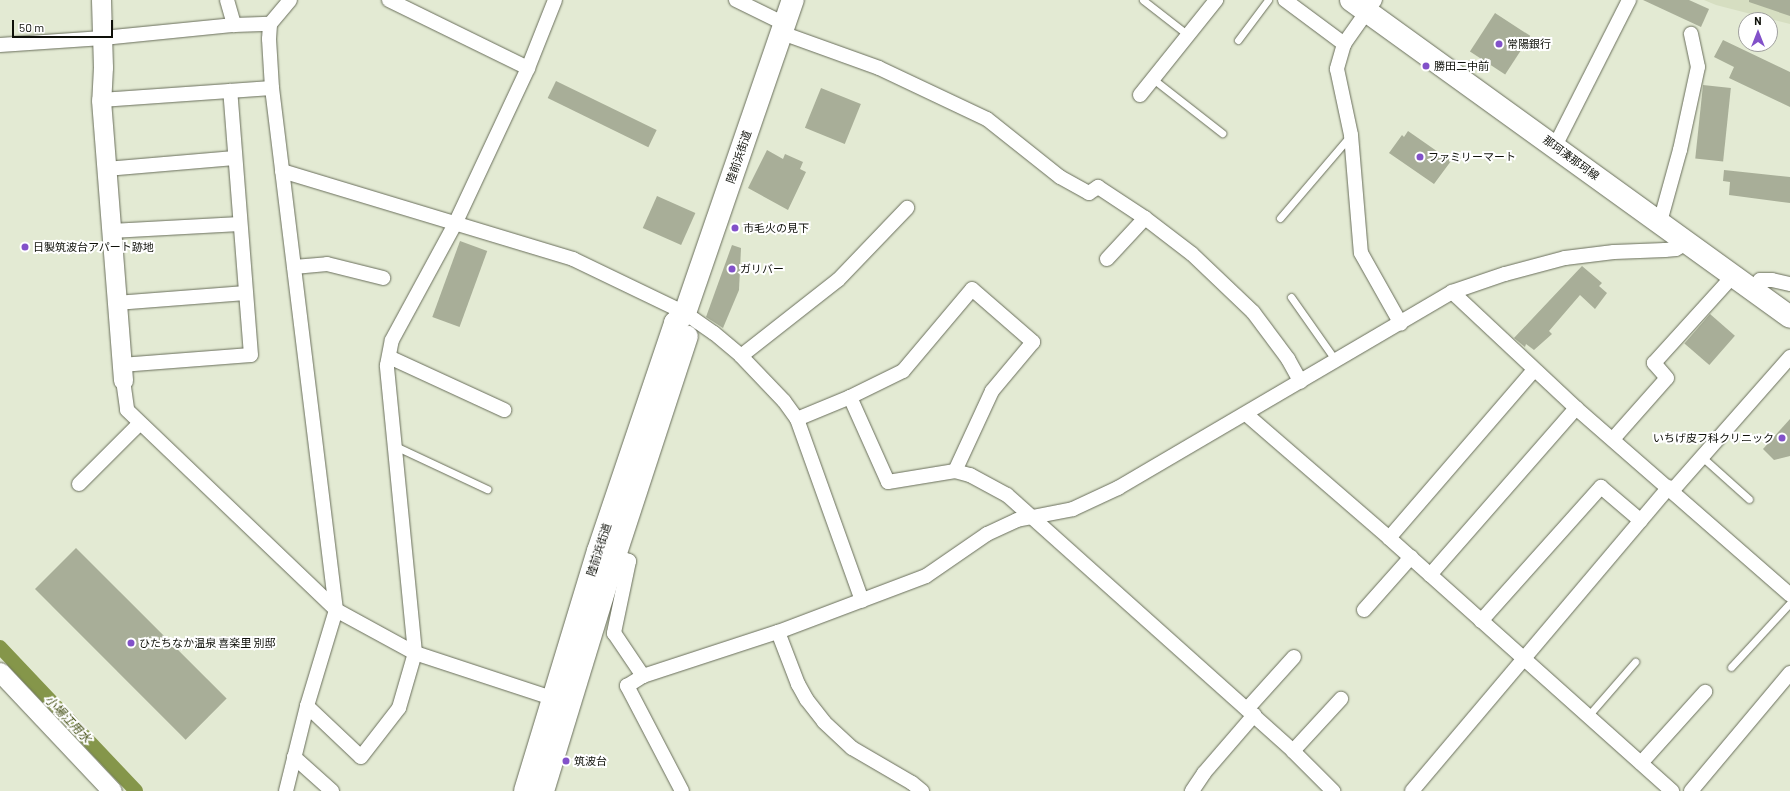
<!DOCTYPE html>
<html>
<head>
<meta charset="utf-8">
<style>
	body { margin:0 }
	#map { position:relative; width:1790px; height:791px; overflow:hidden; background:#e3ead3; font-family:Barlow,"Noto Sans JP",sans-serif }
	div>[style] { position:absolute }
	.built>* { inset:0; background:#d6dec1 }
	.canal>* { height:14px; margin:-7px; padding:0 7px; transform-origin:7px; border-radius:7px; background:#85964a }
	.building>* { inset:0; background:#a8ae98; transform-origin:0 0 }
	.roads { filter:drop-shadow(0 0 1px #696e5b) drop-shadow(0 0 1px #696e5b) }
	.lane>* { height:7px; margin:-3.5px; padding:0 3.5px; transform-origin:3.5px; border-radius:3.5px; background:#fff }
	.street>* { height:14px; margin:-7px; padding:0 7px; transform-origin:7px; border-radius:7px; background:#fff }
	.secondary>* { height:19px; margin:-9.5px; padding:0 9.5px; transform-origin:9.5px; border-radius:9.5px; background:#fff }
	.primary>* { height:22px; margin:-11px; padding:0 11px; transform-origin:11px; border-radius:11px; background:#fff }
	.highway>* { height:22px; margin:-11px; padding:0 11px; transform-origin:11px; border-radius:11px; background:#fff }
	.dots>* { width:11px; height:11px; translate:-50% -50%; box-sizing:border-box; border:2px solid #fff; border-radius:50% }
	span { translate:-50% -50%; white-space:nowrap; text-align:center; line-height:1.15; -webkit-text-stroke:4px #fff; paint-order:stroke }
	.poi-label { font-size:11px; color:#0e1009 }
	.left { translate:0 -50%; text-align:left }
	.right { translate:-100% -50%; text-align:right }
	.street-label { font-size:11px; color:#0e1009 }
	.water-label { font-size:12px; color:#49541c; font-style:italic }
	.north { position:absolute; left:1738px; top:12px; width:40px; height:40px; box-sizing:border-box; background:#fff; border:1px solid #9f9f9d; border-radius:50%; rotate:0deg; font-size:11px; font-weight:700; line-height:16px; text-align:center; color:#0e1009 }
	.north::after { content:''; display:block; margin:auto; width:14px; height:18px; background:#8251c9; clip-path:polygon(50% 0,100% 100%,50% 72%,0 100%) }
	.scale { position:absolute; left:12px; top:20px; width:101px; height:18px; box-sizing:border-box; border:2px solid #0e1009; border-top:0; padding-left:5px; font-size:12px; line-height:14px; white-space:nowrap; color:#0e1009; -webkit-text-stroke:3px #fff; paint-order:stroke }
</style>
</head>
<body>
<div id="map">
	<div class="built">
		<div style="clip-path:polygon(1704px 0,1790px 0,1790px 24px,1716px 5px)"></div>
	</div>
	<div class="canal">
		<div style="left:0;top:647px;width:198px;rotate:46.6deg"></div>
	</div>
	<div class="building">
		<div style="clip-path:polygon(1643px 0,1689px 0,1709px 9px,1701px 27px)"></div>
		<div style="clip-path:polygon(1749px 0,1790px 0,1790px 16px,1749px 2px)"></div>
		<div style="left:1495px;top:13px;width:42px;height:46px;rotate:33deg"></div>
		<div style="clip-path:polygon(1723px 40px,1790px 72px,1790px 107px,1729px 78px,1734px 67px,1714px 57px)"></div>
		<div style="left:556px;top:81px;width:112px;height:19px;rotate:26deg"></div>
		<div style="left:1703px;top:85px;width:28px;height:74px;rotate:6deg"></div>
		<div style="left:821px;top:88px;width:43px;height:43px;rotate:22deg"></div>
		<div style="clip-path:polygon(1408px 131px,1451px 161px,1434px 184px,1389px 153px,1402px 135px,1404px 137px)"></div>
		<div style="clip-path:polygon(767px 150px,783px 159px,785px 154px,803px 162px,800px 169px,806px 172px,788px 210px,748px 188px)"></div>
		<div style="clip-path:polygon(1724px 170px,1790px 177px,1790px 203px,1729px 195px,1730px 182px,1723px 181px)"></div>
		<div style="left:657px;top:196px;width:42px;height:35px;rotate:24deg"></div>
		<div style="left:460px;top:241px;width:29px;height:81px;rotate:20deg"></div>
		<div style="clip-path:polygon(732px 245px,741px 248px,739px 290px,723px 328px,706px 317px)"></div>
		<div style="clip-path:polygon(1582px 266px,1602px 283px,1599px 286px,1607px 293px,1595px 309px,1580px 295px,1549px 331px,1552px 334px,1534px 350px,1526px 344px,1525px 347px,1514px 338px)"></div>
		<div style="left:1710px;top:314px;width:33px;height:39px;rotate:41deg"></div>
		<div style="clip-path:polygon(1790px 419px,1790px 456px,1774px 460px,1763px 449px)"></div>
		<div style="left:76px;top:548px;width:213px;height:58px;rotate:45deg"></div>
	</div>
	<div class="roads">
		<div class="lane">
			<div style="left:1143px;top:0;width:57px;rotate:37.9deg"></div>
			<div style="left:1238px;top:40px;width:50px;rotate:-53.1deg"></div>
			<div style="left:1153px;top:79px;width:88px;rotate:38deg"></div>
			<div style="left:1280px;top:218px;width:109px;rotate:-49.5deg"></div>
			<div style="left:1291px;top:297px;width:78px;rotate:54.9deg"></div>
			<div style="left:395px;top:446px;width:102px;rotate:25.1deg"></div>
			<div style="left:1702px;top:457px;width:63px;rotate:41.8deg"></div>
			<div style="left:1731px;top:667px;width:87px;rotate:-47.3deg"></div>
			<div style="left:1588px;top:716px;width:72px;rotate:-49deg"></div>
		</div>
		<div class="street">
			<div style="left:227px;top:0;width:26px;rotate:74deg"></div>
			<div style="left:389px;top:0;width:155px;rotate:26.1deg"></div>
			<div style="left:736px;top:0;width:55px;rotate:26.1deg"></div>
			<div style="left:1285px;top:0;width:74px;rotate:36.7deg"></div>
			<div style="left:1375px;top:0;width:54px;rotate:125.2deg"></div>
			<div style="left:1344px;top:44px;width:26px;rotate:106deg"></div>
			<div style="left:1337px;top:69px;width:67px;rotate:78deg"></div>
			<div style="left:1351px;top:135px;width:118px;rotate:85.2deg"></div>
			<div style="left:1361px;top:253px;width:81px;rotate:60.6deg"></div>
			<div style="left:782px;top:33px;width:103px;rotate:19.8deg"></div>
			<div style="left:879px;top:68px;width:119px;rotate:25.3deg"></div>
			<div style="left:987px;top:119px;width:93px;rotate:38.5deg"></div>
			<div style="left:1060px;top:177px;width:33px;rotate:29deg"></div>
			<div style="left:1089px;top:193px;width:11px;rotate:-34deg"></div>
			<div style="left:1098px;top:187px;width:56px;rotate:33.4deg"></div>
			<div style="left:1145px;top:218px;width:59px;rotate:37.5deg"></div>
			<div style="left:1192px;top:254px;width:84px;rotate:43.6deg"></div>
			<div style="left:1253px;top:312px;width:59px;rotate:53.3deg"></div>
			<div style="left:1288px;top:359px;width:26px;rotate:61deg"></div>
			<div style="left:0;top:45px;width:103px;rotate:-3.9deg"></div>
			<div style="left:103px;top:38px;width:132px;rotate:-5.7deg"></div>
			<div style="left:234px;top:25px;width:36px;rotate:-2deg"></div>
			<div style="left:1140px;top:95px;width:122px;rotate:-51.3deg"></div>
			<div style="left:101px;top:100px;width:171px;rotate:-4deg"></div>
			<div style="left:1555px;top:146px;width:164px;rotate:-63.1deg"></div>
			<div style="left:106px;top:169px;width:129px;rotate:-4.9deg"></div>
			<div style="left:282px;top:171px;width:304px;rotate:16.8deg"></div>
			<div style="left:573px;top:259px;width:124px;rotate:25.7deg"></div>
			<div style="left:685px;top:313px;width:35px;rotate:35deg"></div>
			<div style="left:714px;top:333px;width:35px;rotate:40deg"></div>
			<div style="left:741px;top:356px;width:62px;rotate:46.3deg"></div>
			<div style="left:784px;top:401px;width:22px;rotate:54deg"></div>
			<div style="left:797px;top:419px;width:193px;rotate:70.3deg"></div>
			<div style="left:1660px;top:222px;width:75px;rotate:-74.5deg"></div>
			<div style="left:1680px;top:150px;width:85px;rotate:-77.8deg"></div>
			<div style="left:1698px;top:67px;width:34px;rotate:-102deg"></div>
			<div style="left:111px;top:231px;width:129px;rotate:-3.1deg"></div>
			<div style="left:1107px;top:259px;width:56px;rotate:-47.2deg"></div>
			<div style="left:294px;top:267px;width:33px;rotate:-5deg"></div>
			<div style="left:327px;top:264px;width:58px;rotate:14deg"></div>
			<div style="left:1752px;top:290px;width:13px;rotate:-51deg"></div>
			<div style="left:1760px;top:280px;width:12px"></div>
			<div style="left:1772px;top:280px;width:18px;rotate:13deg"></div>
			<div style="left:1452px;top:292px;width:170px;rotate:43.1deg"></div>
			<div style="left:1576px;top:408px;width:284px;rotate:41.1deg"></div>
			<div style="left:116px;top:303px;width:130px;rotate:-4.4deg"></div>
			<div style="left:741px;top:356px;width:123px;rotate:-38.1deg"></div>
			<div style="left:838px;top:280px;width:100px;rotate:-46.2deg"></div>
			<div style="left:389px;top:357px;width:127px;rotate:24.7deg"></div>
			<div style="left:121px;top:365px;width:130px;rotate:-4.4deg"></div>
			<div style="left:251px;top:355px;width:265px;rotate:-94.5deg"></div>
			<div style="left:123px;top:380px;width:30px;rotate:82deg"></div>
			<div style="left:127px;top:410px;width:289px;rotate:43.7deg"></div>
			<div style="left:336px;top:610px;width:90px;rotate:28.6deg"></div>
			<div style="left:415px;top:653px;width:154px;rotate:18.2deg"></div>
			<div style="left:850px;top:397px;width:93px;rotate:65.9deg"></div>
			<div style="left:888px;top:482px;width:68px;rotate:-9.3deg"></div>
			<div style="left:955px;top:471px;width:16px;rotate:15deg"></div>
			<div style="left:970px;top:475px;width:42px;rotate:28.4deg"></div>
			<div style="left:1007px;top:495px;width:384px;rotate:41.8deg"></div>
			<div style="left:1293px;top:751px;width:57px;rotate:45deg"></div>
			<div style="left:1246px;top:414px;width:189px;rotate:40.9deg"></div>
			<div style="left:1389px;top:538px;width:380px;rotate:41.8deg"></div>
			<div style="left:797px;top:419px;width:57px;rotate:-22.5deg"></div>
			<div style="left:850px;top:397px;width:59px;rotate:-26.1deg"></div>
			<div style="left:903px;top:371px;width:107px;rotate:-49.9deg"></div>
			<div style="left:972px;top:289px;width:81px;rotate:41deg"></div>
			<div style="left:1033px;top:342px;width:64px;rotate:129.9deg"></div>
			<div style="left:992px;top:391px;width:88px;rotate:114.8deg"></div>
			<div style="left:1613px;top:439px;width:81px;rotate:-48.5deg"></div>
			<div style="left:1667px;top:378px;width:20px;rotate:-131deg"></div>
			<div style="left:1654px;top:363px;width:118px;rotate:-47.8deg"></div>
			<div style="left:79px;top:484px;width:86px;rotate:-45deg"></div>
			<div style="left:1672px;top:491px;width:179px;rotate:-48.6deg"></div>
			<div style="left:1389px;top:538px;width:222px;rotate:-49.2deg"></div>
			<div style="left:615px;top:556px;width:15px;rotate:20deg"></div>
			<div style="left:629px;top:561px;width:74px;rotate:101.8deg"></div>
			<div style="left:614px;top:633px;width:52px;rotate:56deg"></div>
			<div style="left:1430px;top:575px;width:222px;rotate:-48.8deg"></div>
			<div style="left:1364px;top:610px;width:71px;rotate:-48.4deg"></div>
			<div style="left:1481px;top:621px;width:180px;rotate:-48.2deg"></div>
			<div style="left:1601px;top:487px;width:52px;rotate:40.4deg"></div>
			<div style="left:778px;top:632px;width:56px;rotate:69deg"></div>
			<div style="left:798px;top:684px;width:18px;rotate:61deg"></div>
			<div style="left:807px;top:700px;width:28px;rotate:52deg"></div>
			<div style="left:824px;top:722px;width:38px;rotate:43deg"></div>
			<div style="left:852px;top:748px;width:69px;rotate:30.3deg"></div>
			<div style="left:912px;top:783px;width:13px;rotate:39deg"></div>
			<div style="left:307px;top:706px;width:74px;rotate:43.4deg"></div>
			<div style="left:361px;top:757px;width:62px;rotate:-52.2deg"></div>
			<div style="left:399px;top:708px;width:57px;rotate:-73.8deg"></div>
			<div style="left:415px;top:653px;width:289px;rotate:-95.6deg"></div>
			<div style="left:387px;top:365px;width:25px;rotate:-79deg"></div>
			<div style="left:392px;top:340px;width:132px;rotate:-61.5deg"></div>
			<div style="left:455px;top:224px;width:172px;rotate:-64.9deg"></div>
			<div style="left:528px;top:68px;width:73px;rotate:-68.3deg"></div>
			<div style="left:1247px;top:709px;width:70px;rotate:-47.9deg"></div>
			<div style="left:1293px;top:751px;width:71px;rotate:-47.3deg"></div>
			<div style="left:294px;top:757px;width:51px;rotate:41.8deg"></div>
			<div style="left:1641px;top:763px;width:96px;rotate:-48deg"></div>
			<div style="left:286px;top:791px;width:88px;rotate:-76.1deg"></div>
			<div style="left:307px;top:706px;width:100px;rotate:-73.2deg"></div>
			<div style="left:336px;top:610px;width:526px;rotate:-96.99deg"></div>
			<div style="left:272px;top:88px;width:49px;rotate:-93.5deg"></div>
			<div style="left:269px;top:39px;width:15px;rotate:-86deg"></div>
			<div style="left:270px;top:24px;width:31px;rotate:-50deg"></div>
			<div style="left:682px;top:791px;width:119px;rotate:-117.6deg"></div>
			<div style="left:627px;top:686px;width:19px;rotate:-32deg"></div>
			<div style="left:643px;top:676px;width:142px;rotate:-18.1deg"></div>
			<div style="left:778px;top:632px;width:158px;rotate:-20.7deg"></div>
			<div style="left:926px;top:576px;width:74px;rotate:-34.5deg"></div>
			<div style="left:987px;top:534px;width:33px;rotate:-25deg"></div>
			<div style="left:1017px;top:520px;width:57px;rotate:-11.1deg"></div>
			<div style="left:1073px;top:509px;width:50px;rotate:-25deg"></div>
			<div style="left:1118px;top:488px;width:387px;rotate:-30.4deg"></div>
			<div style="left:1452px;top:292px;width:56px;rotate:-18.8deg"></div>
			<div style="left:1505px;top:274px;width:62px;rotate:-14.9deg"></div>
			<div style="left:1565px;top:258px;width:49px;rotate:-7deg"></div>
			<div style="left:1614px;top:252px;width:51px;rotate:-2.2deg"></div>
			<div style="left:1665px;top:250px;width:11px;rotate:-5deg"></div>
			<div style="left:1676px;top:249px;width:13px;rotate:-29deg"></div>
			<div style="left:1192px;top:791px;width:22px;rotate:-56deg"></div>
			<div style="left:1204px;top:773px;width:77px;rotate:-49.2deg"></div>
			<div style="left:1412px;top:791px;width:398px;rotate:-49.8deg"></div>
			<div style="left:1691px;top:791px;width:154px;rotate:-50deg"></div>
		</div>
		<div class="secondary">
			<div style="left:101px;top:0;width:67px;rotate:88.3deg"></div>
			<div style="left:103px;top:67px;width:33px;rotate:93deg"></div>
			<div style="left:101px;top:100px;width:281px;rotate:85.5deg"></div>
			<div style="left:0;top:672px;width:163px;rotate:46.7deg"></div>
		</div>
		<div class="primary">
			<div style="left:1351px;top:0;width:541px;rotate:35.83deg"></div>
		</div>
		<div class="highway">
			<div style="left:525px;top:791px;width:251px;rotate:-73.1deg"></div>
			<div style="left:598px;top:551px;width:241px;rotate:-71.3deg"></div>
			<div style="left:675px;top:323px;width:14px;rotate:-45deg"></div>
			<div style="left:685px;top:313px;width:331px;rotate:-71deg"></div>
			<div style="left:543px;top:791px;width:246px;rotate:-73deg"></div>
			<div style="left:615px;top:556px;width:231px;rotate:-71.9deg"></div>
		</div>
	</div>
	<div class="dots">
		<div style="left:1499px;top:44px;background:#8251c9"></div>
		<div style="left:1426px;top:66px;background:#8251c9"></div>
		<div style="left:1420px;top:157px;background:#8251c9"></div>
		<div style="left:735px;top:228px;background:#8251c9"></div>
		<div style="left:25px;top:247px;background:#8251c9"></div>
		<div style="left:732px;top:269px;background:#8251c9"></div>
		<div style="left:1782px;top:438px;background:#8251c9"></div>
		<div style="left:131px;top:643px;background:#8251c9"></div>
		<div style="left:566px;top:761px;background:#8251c9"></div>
	</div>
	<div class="poi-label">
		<span class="left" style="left:1507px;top:44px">常陽銀行</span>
		<span class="left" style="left:1434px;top:66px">勝田二中前</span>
		<span class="left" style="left:1428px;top:157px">ファミリーマート</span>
		<span class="left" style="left:743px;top:228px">市毛火の見下</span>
		<span class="left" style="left:33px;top:247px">日製筑波台アパート跡地</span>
		<span class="left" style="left:740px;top:269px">ガリバー</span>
		<span class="right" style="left:1774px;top:438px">いちげ皮フ科クリニック</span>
		<span class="left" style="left:139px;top:643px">ひたちなか温泉 喜楽里 別邸</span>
		<span class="left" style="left:574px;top:761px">筑波台</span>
	</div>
	<div class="street-label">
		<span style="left:739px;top:157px;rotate:-71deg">陸前浜街道</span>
		<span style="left:1571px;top:158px;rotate:36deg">那珂湊那珂線</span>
		<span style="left:599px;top:550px;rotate:-72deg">陸前浜街道</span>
	</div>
	<div class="water-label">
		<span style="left:68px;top:719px;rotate:46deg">小場江用水</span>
	</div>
	<div class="north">N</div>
	<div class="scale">50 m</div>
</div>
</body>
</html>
